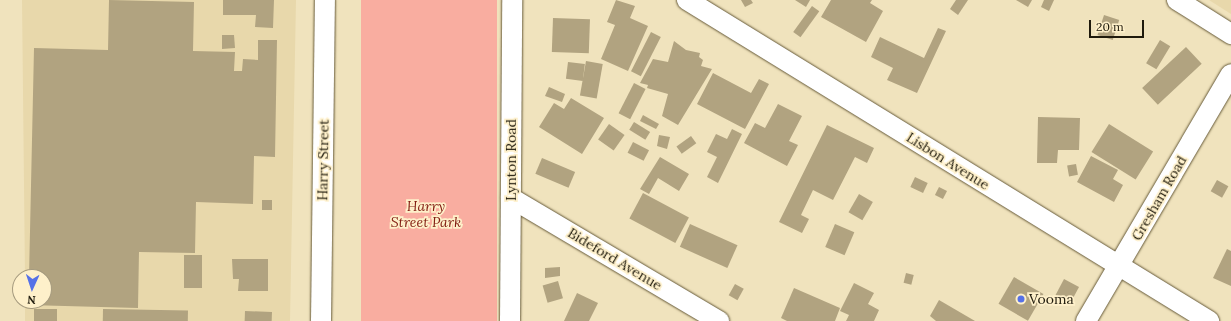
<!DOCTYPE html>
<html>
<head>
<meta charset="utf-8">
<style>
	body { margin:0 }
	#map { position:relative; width:1231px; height:321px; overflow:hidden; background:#f0e3bd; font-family:Lora,serif }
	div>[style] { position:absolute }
	.built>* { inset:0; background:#e8d8ab }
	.green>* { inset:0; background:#f9ada0; transform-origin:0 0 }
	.building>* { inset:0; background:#b1a380; transform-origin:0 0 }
	.roads { filter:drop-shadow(0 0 1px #665a39) drop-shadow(0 0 1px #665a39) }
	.street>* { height:20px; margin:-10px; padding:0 10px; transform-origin:10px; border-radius:10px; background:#fff }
	.dots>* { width:11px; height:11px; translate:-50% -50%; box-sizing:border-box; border:2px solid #fef0ca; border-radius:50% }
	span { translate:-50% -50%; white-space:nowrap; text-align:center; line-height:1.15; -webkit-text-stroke:3.5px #fef0ca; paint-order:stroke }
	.street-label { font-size:14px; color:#1f1a0c }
	.park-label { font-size:14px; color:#821c11; font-style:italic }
	.poi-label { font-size:14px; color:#1f1a0c }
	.left { translate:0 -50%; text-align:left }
	.north { position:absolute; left:12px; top:269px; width:40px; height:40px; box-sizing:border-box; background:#fef0ca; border:1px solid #a59a7e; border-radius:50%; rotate:183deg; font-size:11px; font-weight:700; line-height:16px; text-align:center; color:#1f1a0c }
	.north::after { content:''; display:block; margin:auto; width:14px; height:18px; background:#5671e7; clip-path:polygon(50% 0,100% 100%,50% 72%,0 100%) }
	.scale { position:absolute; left:1089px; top:20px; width:55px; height:18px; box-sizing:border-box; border:2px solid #1f1a0c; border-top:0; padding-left:5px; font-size:12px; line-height:14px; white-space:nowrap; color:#1f1a0c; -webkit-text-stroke:3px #fef0ca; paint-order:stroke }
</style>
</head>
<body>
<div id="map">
	<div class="built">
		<div style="clip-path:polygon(22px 0,296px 0,290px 321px,25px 321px,25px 301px,44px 301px,44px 277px,25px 277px)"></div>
		<div style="clip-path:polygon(1209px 0,1231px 0,1231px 14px)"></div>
	</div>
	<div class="green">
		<div style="left:361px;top:0;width:136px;height:321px"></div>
	</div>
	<div class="building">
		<div style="clip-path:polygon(109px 0,194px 2px,193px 51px,235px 52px,234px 71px,242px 71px,243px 59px,258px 60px,258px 40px,277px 40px,275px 157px,254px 156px,253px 204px,196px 202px,195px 253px,139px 252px,138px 308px,28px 305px,28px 301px,44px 301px,44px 277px,29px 277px,34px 48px,108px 50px)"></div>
		<div style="clip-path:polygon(223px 0,274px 0,273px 28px,255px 27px,256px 15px,223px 15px)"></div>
		<div style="clip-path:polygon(616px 0,635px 6px,630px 18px,648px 26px,628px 71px,601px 59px,615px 25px,607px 22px)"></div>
		<div style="clip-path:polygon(741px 0,751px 0,753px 3px,745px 7px)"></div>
		<div style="clip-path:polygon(795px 0,810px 0,806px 7px)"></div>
		<div style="clip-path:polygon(831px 0,872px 0,870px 3px,883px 11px,866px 42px,821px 17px)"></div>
		<div style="clip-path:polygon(956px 0,968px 0,958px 15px,950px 9px)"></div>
		<div style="clip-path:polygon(1016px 0,1032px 0,1028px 7px)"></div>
		<div style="clip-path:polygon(1044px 0,1054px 0,1049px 11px,1041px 7px)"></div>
		<div style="left:812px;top:6px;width:9px;height:32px;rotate:36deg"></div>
		<div style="left:1104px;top:15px;width:16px;height:21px;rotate:18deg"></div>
		<div style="left:553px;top:18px;width:37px;height:34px;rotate:2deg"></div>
		<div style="clip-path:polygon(938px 28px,946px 31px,917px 93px,887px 80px,893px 68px,871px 57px,880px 37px,924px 58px)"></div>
		<div style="left:651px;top:32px;width:11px;height:44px;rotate:27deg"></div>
		<div style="clip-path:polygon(222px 35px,234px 35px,235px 48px,222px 49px)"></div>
		<div style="left:1160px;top:40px;width:12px;height:27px;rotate:31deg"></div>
		<div style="clip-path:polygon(674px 41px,686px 50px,700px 53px,699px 57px,703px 60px,701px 66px,712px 69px,678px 125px,662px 116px,668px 94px,647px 88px,648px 85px,640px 83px,653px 59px,668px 62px)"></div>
		<div style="left:1186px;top:47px;width:23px;height:60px;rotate:47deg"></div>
		<div style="left:586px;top:61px;width:17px;height:35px;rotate:10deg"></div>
		<div style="left:568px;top:62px;width:17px;height:17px;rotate:7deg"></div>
		<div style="clip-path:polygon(713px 73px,751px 93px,759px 79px,769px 84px,745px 129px,697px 104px)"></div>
		<div style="left:634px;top:83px;width:13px;height:34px;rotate:27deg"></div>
		<div style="clip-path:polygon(549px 87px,565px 94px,562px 102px,545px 96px)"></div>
		<div style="clip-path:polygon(571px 98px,604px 118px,582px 154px,539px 127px,554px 103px,564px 109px)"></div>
		<div style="clip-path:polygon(778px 104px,802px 116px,789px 141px,798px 145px,787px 166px,744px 143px,755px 123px,765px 128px)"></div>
		<div style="clip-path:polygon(643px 115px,659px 124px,656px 129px,640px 121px)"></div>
		<div style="clip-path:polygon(1038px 117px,1080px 118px,1079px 150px,1058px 150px,1057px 163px,1037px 163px)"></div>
		<div style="left:634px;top:122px;width:19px;height:9px;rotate:32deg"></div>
		<div style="left:609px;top:124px;width:19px;height:19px;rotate:35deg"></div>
		<div style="left:1109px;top:124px;width:52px;height:33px;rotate:32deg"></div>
		<div style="clip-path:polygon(827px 125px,874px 148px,867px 163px,855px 157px,833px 200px,813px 190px,801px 215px,809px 219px,802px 233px,779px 222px)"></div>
		<div style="clip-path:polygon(732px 129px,742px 134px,718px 183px,707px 177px,717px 157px,707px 152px,716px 134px,727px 139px)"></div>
		<div style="clip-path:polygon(659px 135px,670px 137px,667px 149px,657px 146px)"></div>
		<div style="left:691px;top:136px;width:9px;height:18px;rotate:54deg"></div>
		<div style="left:633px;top:142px;width:18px;height:12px;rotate:27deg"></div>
		<div style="clip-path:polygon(1091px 156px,1118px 170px,1113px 179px,1123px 185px,1114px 202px,1077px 182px)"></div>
		<div style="clip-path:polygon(660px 157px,689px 174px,679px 191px,658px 178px,649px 194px,640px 189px)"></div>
		<div style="left:542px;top:158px;width:36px;height:17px;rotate:23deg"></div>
		<div style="left:1076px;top:164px;width:11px;height:9px;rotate:80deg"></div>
		<div style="left:915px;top:177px;width:14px;height:11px;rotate:25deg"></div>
		<div style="left:1217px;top:180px;width:13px;height:13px;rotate:29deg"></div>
		<div style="left:939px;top:187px;width:9px;height:9px;rotate:27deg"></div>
		<div style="left:643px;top:193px;width:52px;height:29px;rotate:28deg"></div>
		<div style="left:859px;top:194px;width:16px;height:21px;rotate:30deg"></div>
		<div style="left:262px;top:200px;width:10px;height:10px"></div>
		<div style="left:690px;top:224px;width:52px;height:25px;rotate:24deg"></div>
		<div style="left:835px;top:224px;width:21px;height:25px;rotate:23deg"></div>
		<div style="clip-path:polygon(1227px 249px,1231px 251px,1231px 286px,1213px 278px)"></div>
		<div style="left:184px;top:255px;width:18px;height:33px"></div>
		<div style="clip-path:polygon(232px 259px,268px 259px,268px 291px,238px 291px,239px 279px,233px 279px)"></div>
		<div style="clip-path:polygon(560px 267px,560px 276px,545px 278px,545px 268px)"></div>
		<div style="left:906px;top:273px;width:8px;height:10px;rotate:14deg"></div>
		<div style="left:1014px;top:277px;width:34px;height:31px;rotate:30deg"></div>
		<div style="left:1064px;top:279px;width:17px;height:18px;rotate:28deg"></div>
		<div style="left:558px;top:281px;width:18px;height:16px;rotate:74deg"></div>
		<div style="clip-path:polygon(854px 283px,874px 293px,868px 304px,879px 310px,874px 321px,846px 321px,849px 315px,840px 311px)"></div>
		<div style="left:735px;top:284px;width:10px;height:13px;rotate:29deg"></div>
		<div style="clip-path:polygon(794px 288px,840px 308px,835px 321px,787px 321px,781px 318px)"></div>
		<div style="clip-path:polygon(577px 293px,598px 303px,589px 321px,564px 321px)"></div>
		<div style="clip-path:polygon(939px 300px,975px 321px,936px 321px,930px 316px)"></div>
		<div style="left:34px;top:309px;width:23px;height:12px"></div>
		<div style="left:103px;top:309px;width:85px;height:12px;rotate:1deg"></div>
		<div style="left:245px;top:311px;width:27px;height:10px;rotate:2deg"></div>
	</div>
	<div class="roads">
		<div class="street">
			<div style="left:687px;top:0;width:613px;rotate:31.59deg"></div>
			<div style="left:1177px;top:0;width:64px;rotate:32.2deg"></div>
			<div style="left:511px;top:198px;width:242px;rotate:30.6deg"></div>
			<div style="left:321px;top:321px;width:321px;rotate:-89.3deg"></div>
			<div style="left:510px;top:321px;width:321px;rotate:-89.6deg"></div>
			<div style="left:1086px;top:321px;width:286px;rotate:-59.6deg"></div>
		</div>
	</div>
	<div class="dots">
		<div style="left:1021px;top:299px;background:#5671e7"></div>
	</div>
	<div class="street-label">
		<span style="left:323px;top:160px;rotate:-89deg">Harry Street</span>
		<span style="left:511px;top:160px;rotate:-90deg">Lynton Road</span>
		<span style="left:948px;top:161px;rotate:32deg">Lisbon Avenue</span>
		<span style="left:1159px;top:198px;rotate:-60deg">Gresham Road</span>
		<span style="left:615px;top:259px;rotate:31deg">Bideford Avenue</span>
	</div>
	<div class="park-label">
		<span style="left:426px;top:214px">Harry<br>Street Park</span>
	</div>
	<div class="poi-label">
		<span class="left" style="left:1029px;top:299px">Vooma</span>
	</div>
	<div class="north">N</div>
	<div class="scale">20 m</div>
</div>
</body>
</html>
